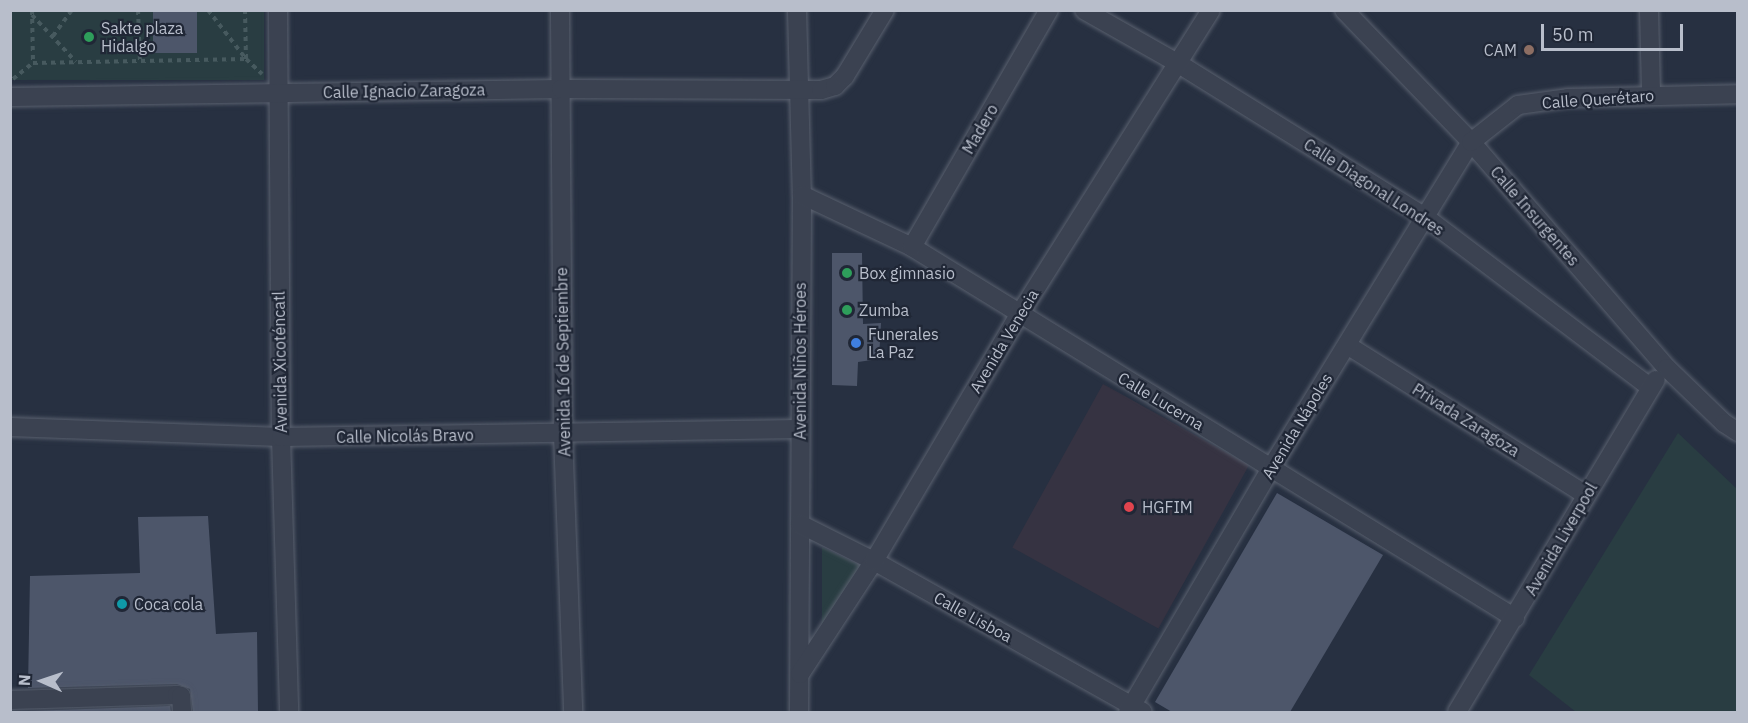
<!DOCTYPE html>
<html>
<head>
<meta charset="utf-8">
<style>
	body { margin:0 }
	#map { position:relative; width:1748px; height:723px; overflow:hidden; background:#273041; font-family:"IBM Plex Sans",sans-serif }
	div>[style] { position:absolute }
	.medical>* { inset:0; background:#363342; transform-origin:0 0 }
	.green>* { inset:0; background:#293d42; transform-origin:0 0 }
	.building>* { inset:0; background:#4d566a; transform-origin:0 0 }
	.path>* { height:4px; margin-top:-2px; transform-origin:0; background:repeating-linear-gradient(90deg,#475a5f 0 4.5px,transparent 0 9px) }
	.roads { filter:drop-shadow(0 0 2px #59606e) drop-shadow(0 0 2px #59606e) }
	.minor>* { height:18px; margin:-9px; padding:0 9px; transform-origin:9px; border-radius:9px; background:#3b4251 }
	.dots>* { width:16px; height:16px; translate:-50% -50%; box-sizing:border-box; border:3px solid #202736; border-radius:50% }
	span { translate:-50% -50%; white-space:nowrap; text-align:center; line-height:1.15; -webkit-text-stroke:4.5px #202736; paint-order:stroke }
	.poi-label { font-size:16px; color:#b8becb }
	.left { translate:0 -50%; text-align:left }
	.right { translate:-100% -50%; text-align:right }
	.street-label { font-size:16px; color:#b8becb }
	.frame { position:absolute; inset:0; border:12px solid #b8becb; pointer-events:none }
	.north { position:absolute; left:12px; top:651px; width:60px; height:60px; -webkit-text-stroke:4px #202736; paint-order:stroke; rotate:273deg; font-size:16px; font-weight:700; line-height:24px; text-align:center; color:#b8becb }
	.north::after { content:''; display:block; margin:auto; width:21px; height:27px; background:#b8becb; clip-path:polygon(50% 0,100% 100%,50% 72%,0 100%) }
	.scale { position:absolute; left:1541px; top:24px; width:142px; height:27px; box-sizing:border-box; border:3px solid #b8becb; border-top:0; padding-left:8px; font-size:18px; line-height:21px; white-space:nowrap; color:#b8becb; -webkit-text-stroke:4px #202736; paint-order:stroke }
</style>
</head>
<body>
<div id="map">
	<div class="medical">
		<div style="left:1103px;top:384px;width:167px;height:187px;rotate:29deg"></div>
	</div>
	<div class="green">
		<div style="left:11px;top:11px;width:253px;height:69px"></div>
		<div style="clip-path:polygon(1678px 433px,1737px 489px,1737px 712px,1576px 712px,1529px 675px)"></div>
		<div style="clip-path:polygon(822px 547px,862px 566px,822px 630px)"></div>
	</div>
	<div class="building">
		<div style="left:153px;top:10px;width:44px;height:43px"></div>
		<div style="clip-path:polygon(832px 253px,862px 253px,863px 324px,881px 323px,879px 359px,858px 362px,857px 386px,832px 385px)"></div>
		<div style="clip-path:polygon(1277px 493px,1383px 555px,1290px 712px,1172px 712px,1155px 702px)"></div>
		<div style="clip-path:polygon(208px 516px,216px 634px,257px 632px,258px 712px,193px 712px,190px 689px,177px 684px,28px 688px,30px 576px,140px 573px,138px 517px)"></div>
		<div style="clip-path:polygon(170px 706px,171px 712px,28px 712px,28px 711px)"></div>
	</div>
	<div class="path">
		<div style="left:32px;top:10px;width:53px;rotate:88.9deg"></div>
		<div style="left:138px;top:10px;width:51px;rotate:87.8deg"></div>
		<div style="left:208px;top:10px;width:62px;rotate:52.2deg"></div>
		<div style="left:246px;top:59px;width:22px;rotate:43deg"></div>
		<div style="left:32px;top:15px;width:64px;rotate:46.9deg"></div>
		<div style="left:53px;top:36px;width:32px;rotate:-54deg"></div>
		<div style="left:13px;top:79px;width:26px;rotate:-39deg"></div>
		<div style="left:33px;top:63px;width:213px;rotate:-1.1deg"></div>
		<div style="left:246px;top:59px;width:49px;rotate:-91.2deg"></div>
	</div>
	<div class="roads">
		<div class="minor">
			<div style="left:278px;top:10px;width:427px;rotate:89.6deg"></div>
			<div style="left:281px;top:437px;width:275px;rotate:88.3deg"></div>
			<div style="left:560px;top:10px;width:424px;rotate:89.6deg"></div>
			<div style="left:563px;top:434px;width:278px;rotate:87.9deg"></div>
			<div style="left:797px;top:10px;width:185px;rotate:88.5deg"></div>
			<div style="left:802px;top:195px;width:517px;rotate:90.33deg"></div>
			<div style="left:1084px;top:10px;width:109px;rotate:29.6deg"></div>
			<div style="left:1179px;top:64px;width:290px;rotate:31.9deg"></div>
			<div style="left:1425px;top:217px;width:282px;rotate:37.1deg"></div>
			<div style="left:1344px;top:10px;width:183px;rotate:46.1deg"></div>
			<div style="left:1471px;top:142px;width:299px;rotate:49.1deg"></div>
			<div style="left:1667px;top:368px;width:79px;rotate:44deg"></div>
			<div style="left:1724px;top:423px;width:17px;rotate:33deg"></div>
			<div style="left:1649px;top:10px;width:84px;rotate:88.6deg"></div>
			<div style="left:10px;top:97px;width:551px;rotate:-0.83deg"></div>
			<div style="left:561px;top:89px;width:260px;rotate:0.2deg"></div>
			<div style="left:821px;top:90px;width:15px;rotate:-16deg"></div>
			<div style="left:835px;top:86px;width:14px;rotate:-45deg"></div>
			<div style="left:845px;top:76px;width:77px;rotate:-58.8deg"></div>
			<div style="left:802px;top:195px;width:122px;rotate:25.3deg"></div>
			<div style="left:912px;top:247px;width:708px;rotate:31.6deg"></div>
			<div style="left:912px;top:247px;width:274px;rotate:-60deg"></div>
			<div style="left:1347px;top:345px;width:282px;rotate:32.1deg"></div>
			<div style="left:10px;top:427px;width:271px;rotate:2.1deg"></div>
			<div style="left:281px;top:437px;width:519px;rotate:-0.88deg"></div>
			<div style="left:800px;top:524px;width:83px;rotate:26.6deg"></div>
			<div style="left:874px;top:561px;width:308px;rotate:29.3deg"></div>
			<div style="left:800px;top:674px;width:135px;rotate:-56.8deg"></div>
			<div style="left:874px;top:561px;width:286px;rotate:-59.5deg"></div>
			<div style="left:1019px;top:315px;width:360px;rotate:-57.8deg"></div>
			<div style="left:10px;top:700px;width:167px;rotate:-1.7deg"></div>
			<div style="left:177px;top:695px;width:4px;rotate:14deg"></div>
			<div style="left:181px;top:696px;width:16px;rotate:86deg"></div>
			<div style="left:1128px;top:712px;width:283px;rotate:-59.6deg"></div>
			<div style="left:1271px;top:468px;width:382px;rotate:-58.5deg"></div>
			<div style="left:1471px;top:142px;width:60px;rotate:-38.2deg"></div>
			<div style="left:1518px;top:105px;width:50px;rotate:-8deg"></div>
			<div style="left:1568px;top:98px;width:170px;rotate:-1.3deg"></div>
			<div style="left:1457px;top:712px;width:387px;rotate:-59.1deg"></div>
		</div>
	</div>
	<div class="dots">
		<div style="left:89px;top:37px;background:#2e9e5b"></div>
		<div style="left:1529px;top:50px;background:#8d6e63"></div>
		<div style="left:847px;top:273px;background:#2e9e5b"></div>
		<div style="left:847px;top:310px;background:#2e9e5b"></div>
		<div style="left:856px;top:343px;background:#3f7fe0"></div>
		<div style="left:1129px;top:507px;background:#e0444e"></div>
		<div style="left:122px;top:604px;background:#0f9aa8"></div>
	</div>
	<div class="poi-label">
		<span class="left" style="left:101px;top:37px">Sakte plaza<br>Hidalgo</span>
		<span class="right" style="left:1517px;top:50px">CAM</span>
		<span class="left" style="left:859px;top:273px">Box gimnasio</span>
		<span class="left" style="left:859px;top:310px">Zumba</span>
		<span class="left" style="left:868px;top:343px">Funerales<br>La Paz</span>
		<span class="left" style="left:1142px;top:507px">HGFIM</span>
		<span class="left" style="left:134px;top:604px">Coca cola</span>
	</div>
	<div class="street-label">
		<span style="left:404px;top:91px;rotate:-1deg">Calle Ignacio Zaragoza</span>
		<span style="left:1598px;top:99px;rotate:-4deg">Calle Querétaro</span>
		<span style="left:980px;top:129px;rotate:-60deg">Madero</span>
		<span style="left:1374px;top:187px;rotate:33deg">Calle Diagonal Londres</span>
		<span style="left:1535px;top:216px;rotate:49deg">Calle Insurgentes</span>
		<span style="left:1004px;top:341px;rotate:-59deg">Avenida Venecia</span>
		<span style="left:800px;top:361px;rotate:-90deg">Avenida Niños Héroes</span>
		<span style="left:280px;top:362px;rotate:-91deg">Avenida Xicoténcatl</span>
		<span style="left:563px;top:362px;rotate:-91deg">Avenida 16 de Septiembre</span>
		<span style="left:1161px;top:401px;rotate:31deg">Calle Lucerna</span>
		<span style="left:1466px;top:420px;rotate:32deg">Privada Zaragoza</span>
		<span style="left:1297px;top:426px;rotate:-59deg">Avenida Nápoles</span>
		<span style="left:405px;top:436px;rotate:-1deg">Calle Nicolás Bravo</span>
		<span style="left:1561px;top:539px;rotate:-60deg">Avenida Liverpool</span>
		<span style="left:973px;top:617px;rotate:29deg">Calle Lisboa</span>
	</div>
	<div class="frame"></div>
	<div class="north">N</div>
	<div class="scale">50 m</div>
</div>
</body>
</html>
